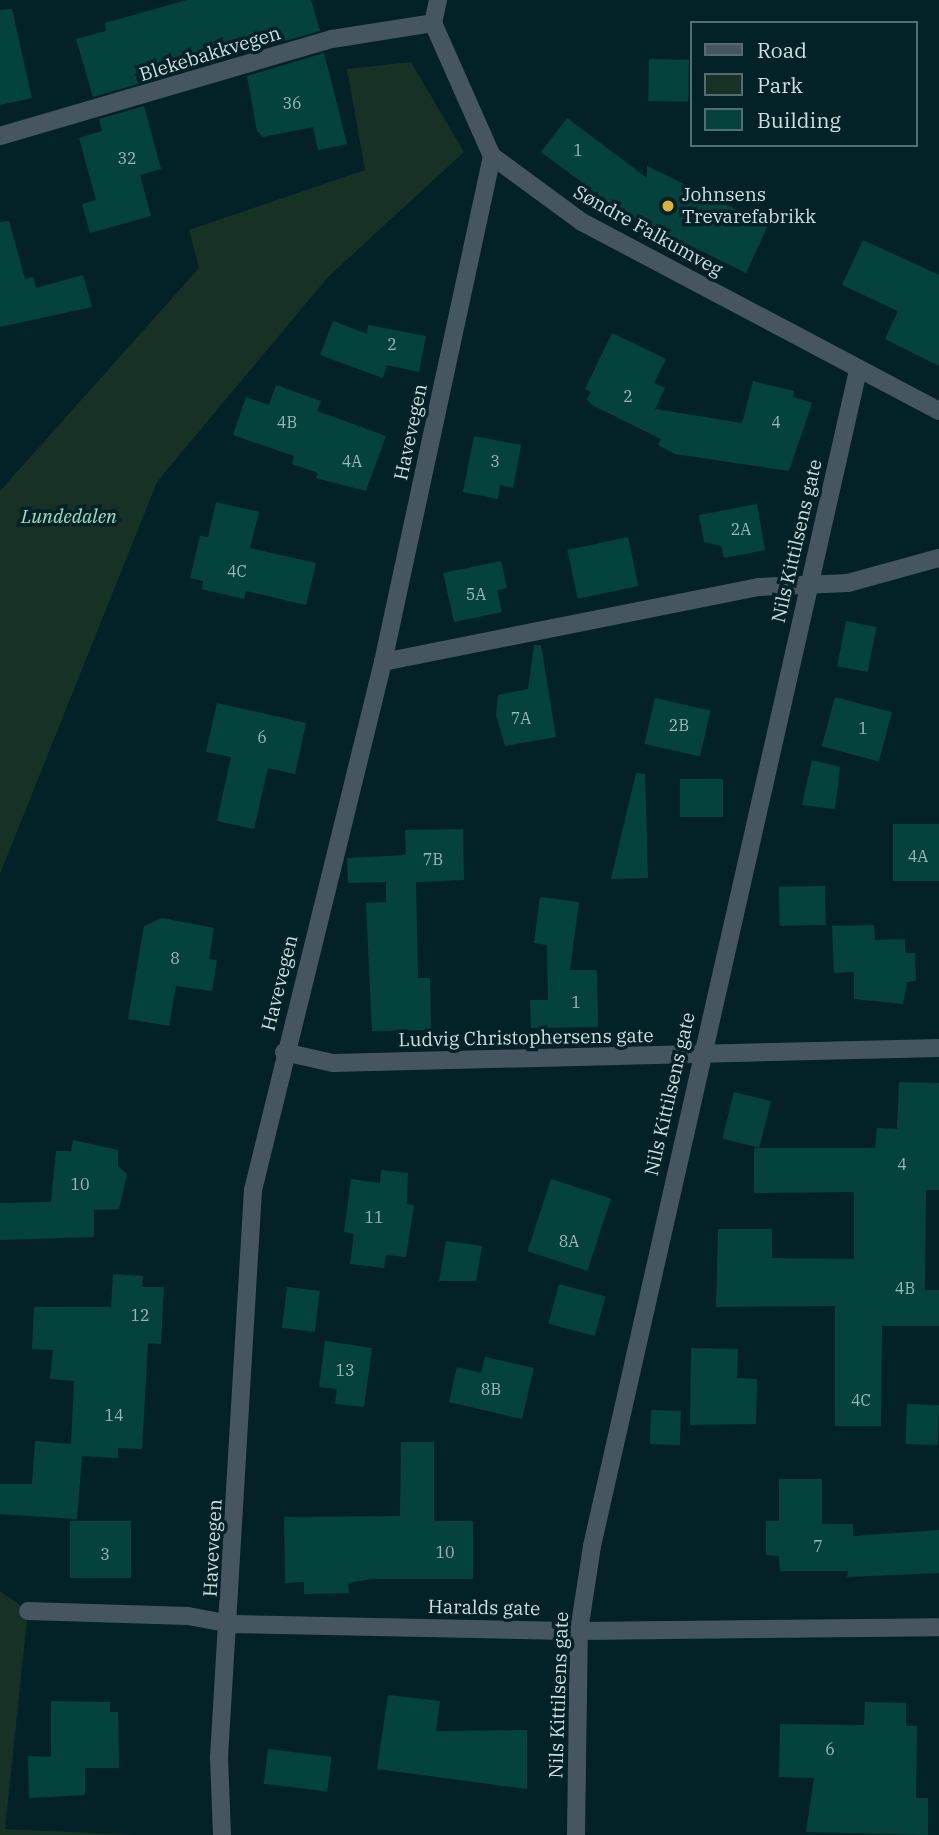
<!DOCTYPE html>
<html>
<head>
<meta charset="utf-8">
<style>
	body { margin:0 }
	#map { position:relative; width:939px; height:1835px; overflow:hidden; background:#032227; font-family:"IBM Plex Serif",serif }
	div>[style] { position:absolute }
	.green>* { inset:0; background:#173124 }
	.building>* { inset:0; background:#04433d; transform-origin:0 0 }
	.minor>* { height:18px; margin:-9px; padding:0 9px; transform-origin:9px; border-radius:9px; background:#465661 }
	.tertiary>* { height:18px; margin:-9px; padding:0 9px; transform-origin:9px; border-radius:9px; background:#465661 }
	.dots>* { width:19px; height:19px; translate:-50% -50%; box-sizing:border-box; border:4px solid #032227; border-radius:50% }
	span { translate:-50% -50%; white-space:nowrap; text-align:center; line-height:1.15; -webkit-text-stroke:7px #032227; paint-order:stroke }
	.number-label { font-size:16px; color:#9cb7b8 }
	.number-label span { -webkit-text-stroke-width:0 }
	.street-label { font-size:19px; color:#cedee1 }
	.poi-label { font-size:19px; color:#cedee1 }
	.left { translate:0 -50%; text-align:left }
	.park-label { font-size:19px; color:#9be2bc; font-style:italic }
	.legend { position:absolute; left:690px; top:21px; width:228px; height:126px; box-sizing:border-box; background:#032227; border:2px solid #546d71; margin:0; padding:9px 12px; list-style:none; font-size:21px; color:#cedee1 }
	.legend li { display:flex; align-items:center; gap:14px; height:35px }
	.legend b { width:35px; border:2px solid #546d71 }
</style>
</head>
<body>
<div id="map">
	<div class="green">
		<div style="clip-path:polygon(411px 62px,464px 152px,328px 277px,157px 482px,0 874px,0 491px,199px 268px,189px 230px,365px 170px,347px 69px)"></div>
		<div style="clip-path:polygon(0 1591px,28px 1611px,5px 1829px,137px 1835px,0 1835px)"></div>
	</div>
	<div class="building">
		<div style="clip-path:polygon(187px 0,311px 0,320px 31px,243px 53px,241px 42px,171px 62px,135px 74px,138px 84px,93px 97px,76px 39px,106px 31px,105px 23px)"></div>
		<div style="clip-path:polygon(12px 9px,32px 98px,0 105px,0 10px)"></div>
		<div style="clip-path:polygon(324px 53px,347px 144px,318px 150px,313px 127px,263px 137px,257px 131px,247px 76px)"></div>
		<div style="left:649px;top:59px;width:40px;height:42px;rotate:1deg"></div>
		<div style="clip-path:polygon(144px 106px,161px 169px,140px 175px,151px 216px,90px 233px,82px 204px,96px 200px,79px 138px,102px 131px,99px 119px)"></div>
		<div style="clip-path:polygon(567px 118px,647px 178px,647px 166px,768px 225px,746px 273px,623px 213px,541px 152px)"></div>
		<div style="clip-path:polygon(9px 221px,25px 279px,33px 277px,36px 288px,83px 275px,92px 307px,0 327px,0 222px)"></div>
		<div style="clip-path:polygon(863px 240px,939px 275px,939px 366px,885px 339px,898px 311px,842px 285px)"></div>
		<div style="clip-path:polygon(333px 321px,367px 334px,368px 325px,426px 336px,419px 372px,387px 365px,383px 378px,320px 355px)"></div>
		<div style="clip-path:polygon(612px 333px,666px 359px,654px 383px,665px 388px,655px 409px,742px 423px,753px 381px,794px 391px,793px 397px,812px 403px,789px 471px,675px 454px,658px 445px,661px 439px,592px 405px,587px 399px,591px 392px,585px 389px)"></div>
		<div style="clip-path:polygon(276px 385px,321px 401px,317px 411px,386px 436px,366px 491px,316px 478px,318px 473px,292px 464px,294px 456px,233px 435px,246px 397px,269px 405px)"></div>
		<div style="clip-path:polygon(474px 436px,521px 445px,513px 488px,500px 485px,498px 499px,463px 492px)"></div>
		<div style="clip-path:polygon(216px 502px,259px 512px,250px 548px,316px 563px,306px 605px,246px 591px,244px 599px,202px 589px,203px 581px,190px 578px,200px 536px,208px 537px)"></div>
		<div style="clip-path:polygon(757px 504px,765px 550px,724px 558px,721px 546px,704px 542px,699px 515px)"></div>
		<div style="left:628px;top:537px;width:50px;height:62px;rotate:78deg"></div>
		<div style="clip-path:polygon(501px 561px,507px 588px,497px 590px,502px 612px,454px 622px,443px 573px)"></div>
		<div style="left:846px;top:621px;width:31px;height:46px;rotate:11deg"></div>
		<div style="clip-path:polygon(534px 645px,541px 645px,556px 737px,505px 746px,496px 715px,498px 695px,528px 689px)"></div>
		<div style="left:835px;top:697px;width:59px;height:51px;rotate:15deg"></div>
		<div style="left:655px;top:698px;width:57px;height:47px;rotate:13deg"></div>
		<div style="clip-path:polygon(217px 703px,306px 723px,295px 774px,268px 768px,254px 829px,217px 821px,231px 757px,206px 752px)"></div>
		<div style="clip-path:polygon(812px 760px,840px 767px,835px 809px,802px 805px)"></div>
		<div style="clip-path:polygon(636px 773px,645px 774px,648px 878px,611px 879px)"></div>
		<div style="left:723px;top:779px;width:38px;height:43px;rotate:90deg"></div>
		<div style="left:939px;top:824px;width:57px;height:46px;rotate:90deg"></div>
		<div style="clip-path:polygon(463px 829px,464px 880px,416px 882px,418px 978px,430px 978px,431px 1030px,372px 1031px,366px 903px,386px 902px,386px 882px,348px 883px,347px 858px,406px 855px,405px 830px)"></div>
		<div style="left:825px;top:886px;width:39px;height:46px;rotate:89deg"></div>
		<div style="clip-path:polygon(540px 897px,579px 902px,570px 970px,597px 970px,598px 1027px,531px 1028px,530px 1000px,548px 1000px,547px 945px,534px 943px)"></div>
		<div style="clip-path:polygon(162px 918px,214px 928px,209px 959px,217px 960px,212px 991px,176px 986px,169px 1026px,128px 1019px,144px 926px)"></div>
		<div style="clip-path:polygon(874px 925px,875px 940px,905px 939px,905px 953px,915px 953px,916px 981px,907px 982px,903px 1004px,854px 999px,854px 972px,834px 973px,832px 926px)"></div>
		<div style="clip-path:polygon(899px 1082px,939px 1083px,939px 1190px,926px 1190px,925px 1290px,939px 1290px,939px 1326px,882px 1326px,881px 1426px,835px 1426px,835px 1306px,716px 1307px,718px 1229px,772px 1229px,772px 1258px,854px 1259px,854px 1192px,754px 1193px,754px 1148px,875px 1148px,877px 1128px,897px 1129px)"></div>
		<div style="left:734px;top:1092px;width:38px;height:48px;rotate:14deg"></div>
		<div style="clip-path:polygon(73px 1140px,118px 1150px,118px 1166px,127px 1174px,119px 1209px,94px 1210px,94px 1237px,0 1240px,0 1203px,51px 1202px,56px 1151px,71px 1151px)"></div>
		<div style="clip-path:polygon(381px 1170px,408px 1173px,407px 1204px,414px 1205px,406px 1257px,386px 1255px,384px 1268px,350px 1264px,354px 1234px,344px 1232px,351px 1179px,380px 1183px)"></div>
		<div style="left:551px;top:1179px;width:63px;height:76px;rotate:18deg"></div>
		<div style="clip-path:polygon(446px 1241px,482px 1246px,476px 1281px,439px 1281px)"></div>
		<div style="clip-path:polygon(113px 1274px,143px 1276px,142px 1287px,164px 1287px,161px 1344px,148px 1343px,142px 1449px,118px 1448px,118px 1458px,82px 1456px,77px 1519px,0 1514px,0 1484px,32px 1484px,35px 1441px,71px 1444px,74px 1381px,50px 1379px,53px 1350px,32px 1349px,34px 1307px,111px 1307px)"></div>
		<div style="left:559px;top:1284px;width:48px;height:41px;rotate:15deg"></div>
		<div style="left:287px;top:1287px;width:33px;height:41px;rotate:7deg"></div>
		<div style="clip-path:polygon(325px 1341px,372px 1348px,364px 1407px,335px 1404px,337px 1389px,319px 1387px)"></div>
		<div style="clip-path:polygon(691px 1348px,738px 1349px,737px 1378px,757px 1379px,756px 1424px,690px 1425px)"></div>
		<div style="clip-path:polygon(485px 1357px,534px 1368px,522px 1419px,449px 1402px,457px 1367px,481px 1373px)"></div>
		<div style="left:907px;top:1404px;width:32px;height:40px;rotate:2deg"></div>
		<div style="left:651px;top:1410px;width:30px;height:34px;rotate:2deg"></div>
		<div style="clip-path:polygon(401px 1442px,434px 1442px,434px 1521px,473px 1521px,473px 1579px,372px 1579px,348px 1583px,349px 1593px,304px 1594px,304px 1582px,285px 1583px,284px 1517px,400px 1516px)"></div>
		<div style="clip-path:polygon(779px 1479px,822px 1479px,822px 1524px,853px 1524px,853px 1536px,939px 1530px,939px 1573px,847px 1577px,848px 1571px,780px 1571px,779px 1556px,766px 1555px,766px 1521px,779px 1521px)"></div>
		<div style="left:70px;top:1521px;width:61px;height:57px"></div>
		<div style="clip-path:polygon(388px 1695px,440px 1701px,436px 1731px,527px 1730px,527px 1789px,377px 1769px)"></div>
		<div style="clip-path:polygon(51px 1701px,110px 1702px,110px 1712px,118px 1712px,119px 1768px,85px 1768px,85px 1795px,29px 1798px,28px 1756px,51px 1757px)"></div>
		<div style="clip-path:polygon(865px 1702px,906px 1703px,906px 1726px,917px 1726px,916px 1798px,928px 1798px,928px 1835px,806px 1832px,814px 1778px,779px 1777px,780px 1724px,864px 1725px)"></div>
		<div style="left:268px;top:1749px;width:64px;height:35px;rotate:7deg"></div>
	</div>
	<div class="minor">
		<div style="left:438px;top:0;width:24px;rotate:102deg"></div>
		<div style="left:433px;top:23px;width:145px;rotate:66.1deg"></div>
		<div style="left:492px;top:156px;width:112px;rotate:36.3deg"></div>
		<div style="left:582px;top:222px;width:404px;rotate:27.9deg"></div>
		<div style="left:383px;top:662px;width:383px;rotate:-11.3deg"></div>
		<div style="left:759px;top:587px;width:89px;rotate:-2.6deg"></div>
		<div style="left:848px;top:583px;width:94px;rotate:-15.4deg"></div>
		<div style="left:284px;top:1052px;width:50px;rotate:12.7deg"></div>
		<div style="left:333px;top:1063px;width:606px;rotate:-1.42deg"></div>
		<div style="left:28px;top:1611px;width:160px;rotate:1.8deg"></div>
		<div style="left:188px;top:1616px;width:44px;rotate:10.5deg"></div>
		<div style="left:231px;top:1624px;width:348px;rotate:1.2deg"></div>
		<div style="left:579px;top:1631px;width:360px;rotate:-0.6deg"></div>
		<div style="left:222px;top:1835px;width:78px;rotate:-92.2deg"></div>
		<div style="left:219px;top:1757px;width:568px;rotate:-86.57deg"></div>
		<div style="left:253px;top:1190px;width:544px;rotate:-76.17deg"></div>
		<div style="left:383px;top:662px;width:518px;rotate:-77.84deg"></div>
		<div style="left:576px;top:1835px;width:204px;rotate:-89.2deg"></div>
		<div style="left:579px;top:1631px;width:86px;rotate:-81.3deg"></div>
		<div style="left:592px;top:1546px;width:1206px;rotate:-77.25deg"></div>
	</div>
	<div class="tertiary">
		<div style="left:0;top:136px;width:346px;rotate:-16.3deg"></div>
		<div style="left:332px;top:39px;width:102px;rotate:-9deg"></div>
	</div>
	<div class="dots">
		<div style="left:668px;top:206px;background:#e1af34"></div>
	</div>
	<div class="number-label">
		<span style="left:292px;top:103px">36</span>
		<span style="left:578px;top:150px">1</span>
		<span style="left:127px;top:158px">32</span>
		<span style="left:392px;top:344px">2</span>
		<span style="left:628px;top:396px">2</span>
		<span style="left:287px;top:422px">4B</span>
		<span style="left:776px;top:422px">4</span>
		<span style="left:352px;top:461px">4A</span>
		<span style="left:495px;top:461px">3</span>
		<span style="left:741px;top:529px">2A</span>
		<span style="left:237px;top:571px">4C</span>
		<span style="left:476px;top:594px">5A</span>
		<span style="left:521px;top:718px">7A</span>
		<span style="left:679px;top:725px">2B</span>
		<span style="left:863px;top:728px">1</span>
		<span style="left:262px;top:737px">6</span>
		<span style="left:918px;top:856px">4A</span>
		<span style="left:433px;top:859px">7B</span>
		<span style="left:175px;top:958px">8</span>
		<span style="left:576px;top:1002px">1</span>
		<span style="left:902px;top:1164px">4</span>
		<span style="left:80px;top:1184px">10</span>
		<span style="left:374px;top:1217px">11</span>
		<span style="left:569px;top:1241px">8A</span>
		<span style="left:905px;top:1288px">4B</span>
		<span style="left:140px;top:1315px">12</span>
		<span style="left:345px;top:1370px">13</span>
		<span style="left:491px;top:1389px">8B</span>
		<span style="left:861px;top:1400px">4C</span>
		<span style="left:114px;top:1415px">14</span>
		<span style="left:818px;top:1546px">7</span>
		<span style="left:445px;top:1552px">10</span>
		<span style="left:105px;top:1554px">3</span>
		<span style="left:830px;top:1749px">6</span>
	</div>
	<div class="street-label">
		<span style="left:210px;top:54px;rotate:-17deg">Blekebakkvegen</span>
		<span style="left:648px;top:231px;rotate:29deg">Søndre Falkumveg</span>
		<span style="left:411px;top:432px;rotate:-78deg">Havevegen</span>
		<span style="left:797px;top:541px;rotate:-77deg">Nils Kittilsens gate</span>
		<span style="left:280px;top:983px;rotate:-76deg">Havevegen</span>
		<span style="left:526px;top:1038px;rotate:-1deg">Ludvig Christophersens gate</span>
		<span style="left:670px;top:1094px;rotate:-77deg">Nils Kittilsens gate</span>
		<span style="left:213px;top:1548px;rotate:-87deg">Havevegen</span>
		<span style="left:484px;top:1608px;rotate:1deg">Haralds gate</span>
		<span style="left:559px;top:1695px;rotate:-88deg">Nils Kittilsens gate</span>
	</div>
	<div class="poi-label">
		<span class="left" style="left:682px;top:206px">Johnsens<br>Trevarefabrikk</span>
	</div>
	<div class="park-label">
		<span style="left:69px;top:517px">Lundedalen</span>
	</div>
	<ul class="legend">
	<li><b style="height:9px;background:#465661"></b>Road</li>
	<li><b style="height:19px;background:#173124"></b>Park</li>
	<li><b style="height:19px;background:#04433d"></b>Building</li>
	</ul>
</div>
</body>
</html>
